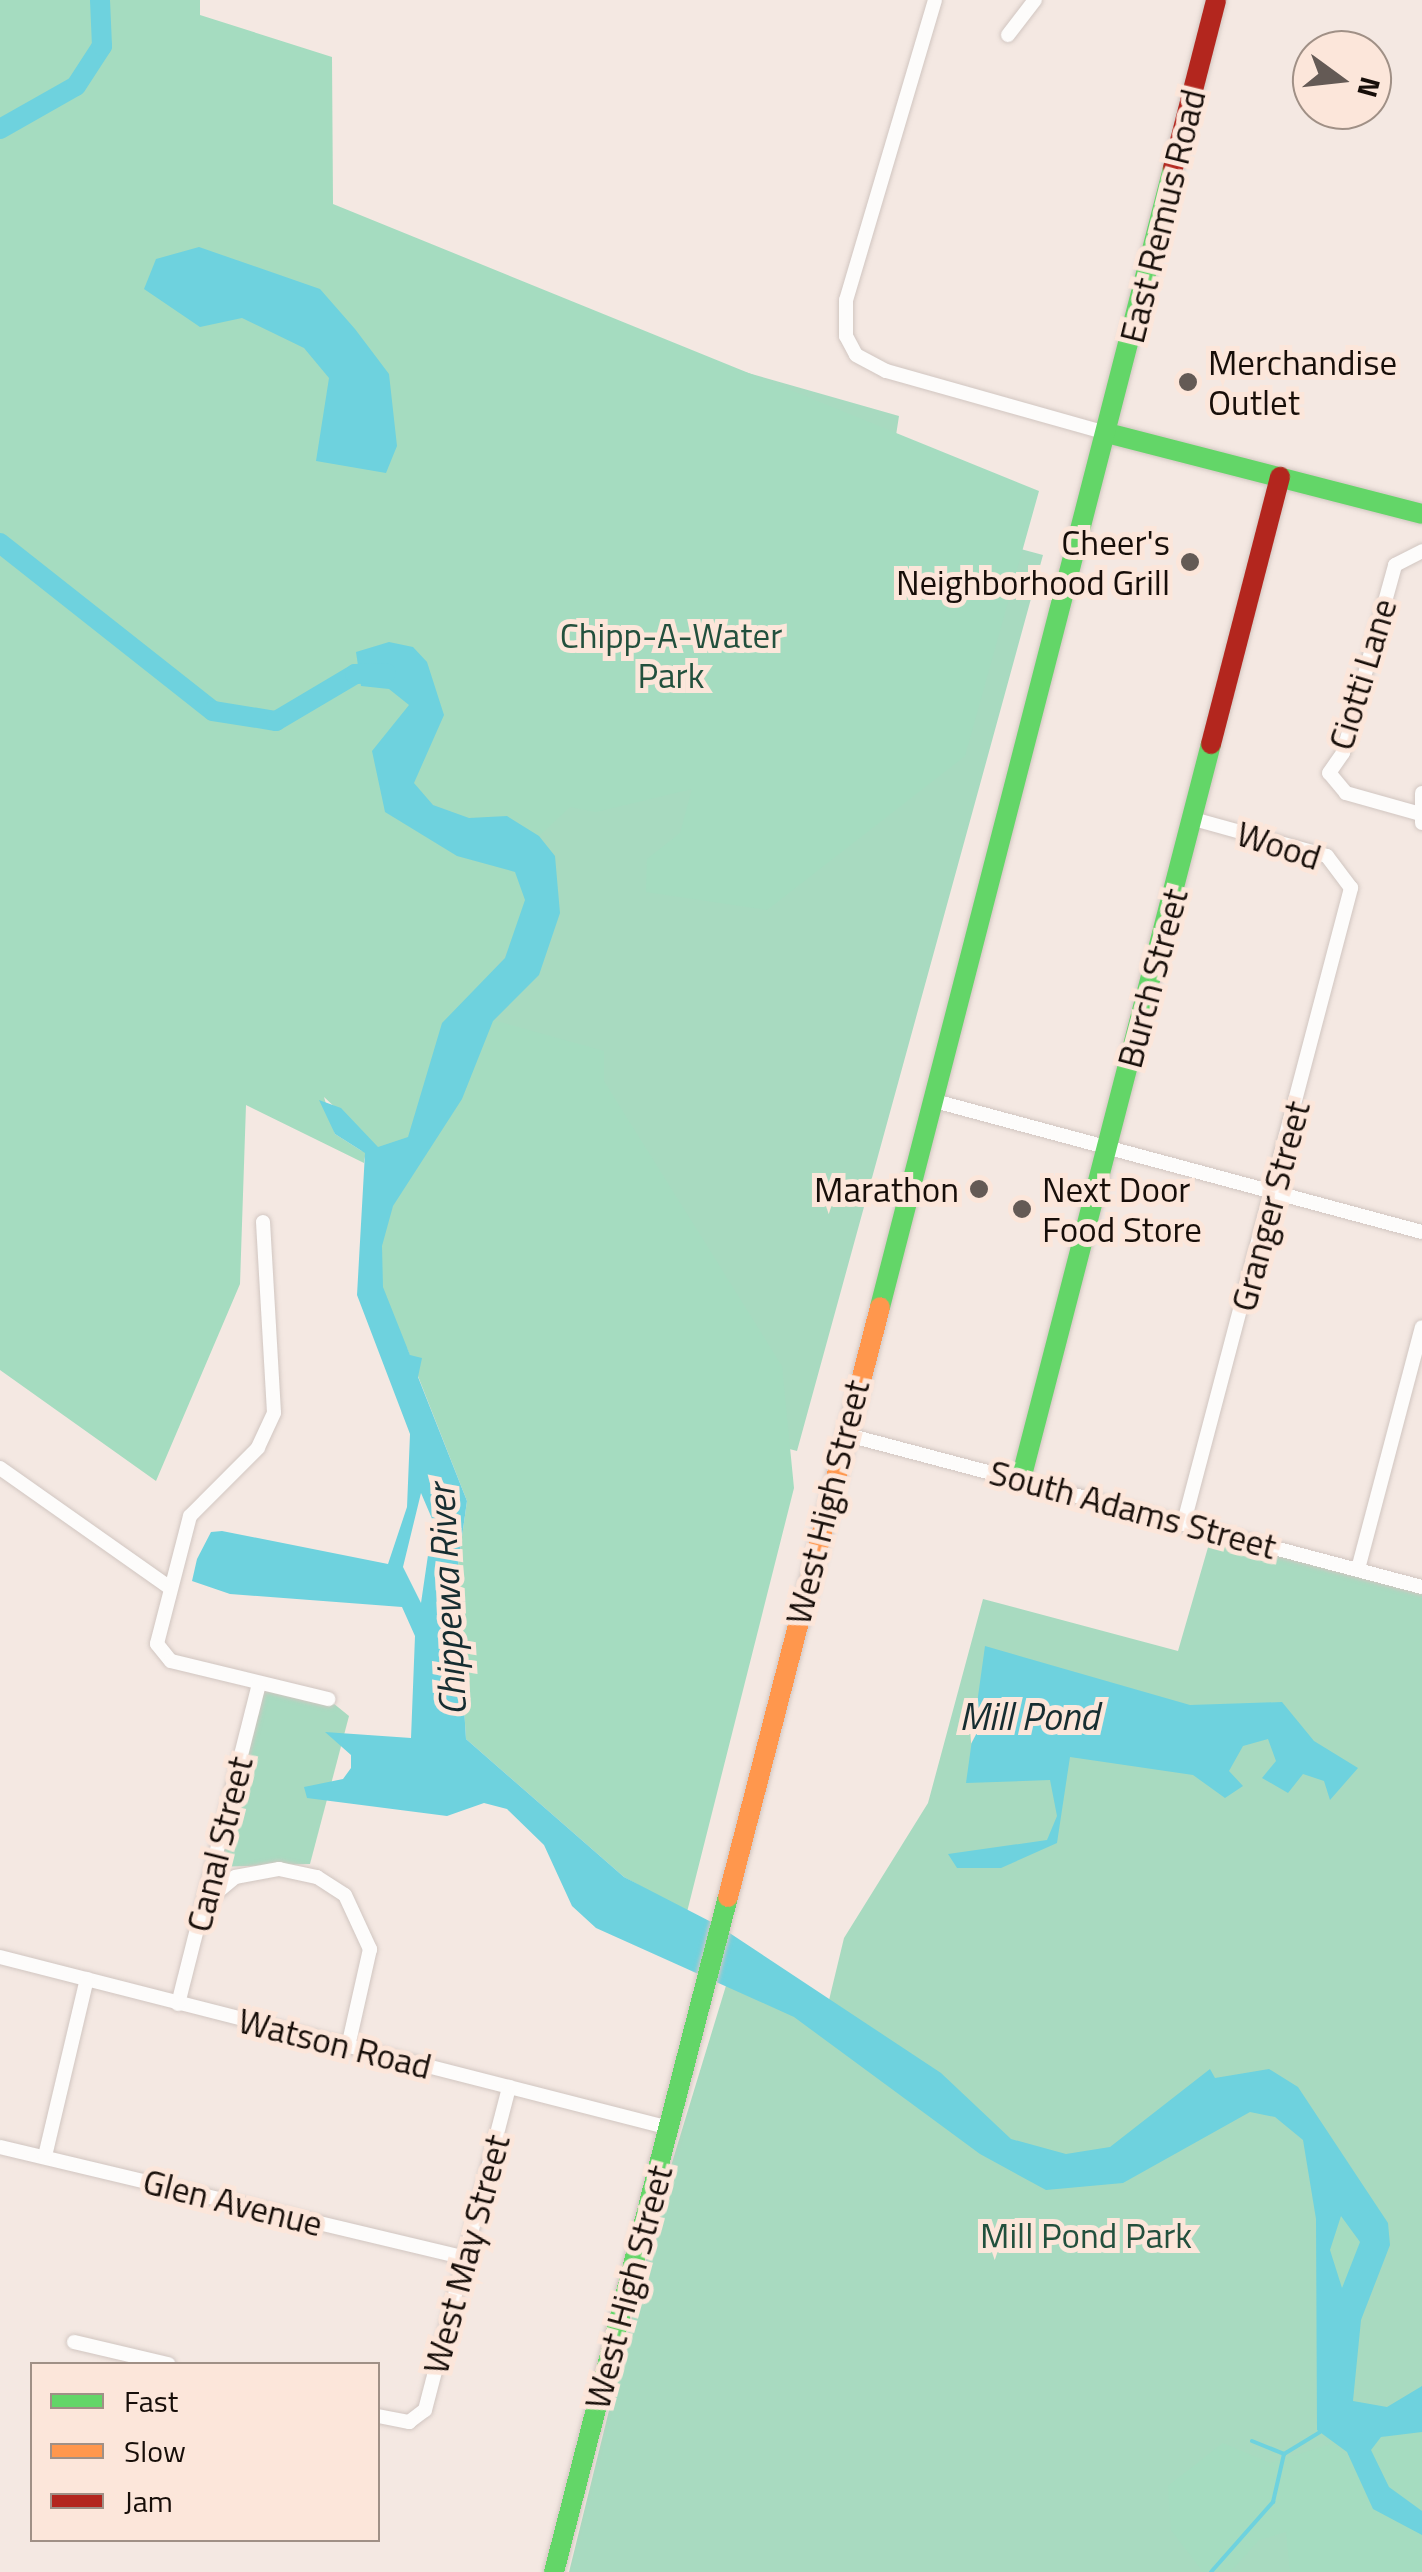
<!DOCTYPE html>
<html>
<head>
<meta charset="utf-8">
<style>
	body { margin:0 }
	#map { position:relative; width:1422px; height:2572px; overflow:hidden; background:#f4e8e2; font-family:"Titillium Web",sans-serif }
	div>[style] { position:absolute }
	.green>* { inset:0; background:#a8dac0 }
	.forest>* { inset:0; background:#a5dcc0 }
	.water>* { inset:0; background:#6ed2de }
	.stream>* { height:4px; margin:-2px; padding:0 2px; transform-origin:2px; border-radius:2px; background:#6ed2de }
	.river>* { height:20px; margin:-10px; padding:0 10px; transform-origin:10px; border-radius:10px; background:#6ed2de }
	.roads { filter:drop-shadow(0 0 2px #d1c6c1) drop-shadow(0 0 2px #d1c6c1) }
	.street>* { height:14px; margin:-7px; padding:0 7px; transform-origin:7px; border-radius:7px; background:#fdfcfb }
	.fast>* { height:20px; margin:-10px; padding:0 10px; transform-origin:10px; border-radius:10px; background:#63d668 }
	.slow>* { height:20px; margin:-10px; padding:0 10px; transform-origin:10px; border-radius:10px; background:#ff974d }
	.jam>* { height:20px; margin:-10px; padding:0 10px; transform-origin:10px; border-radius:10px; background:#b3261e }
	.dots>* { width:28px; height:28px; translate:-50% -50%; box-sizing:border-box; border:5px solid #fce6da; border-radius:50% }
	span { translate:-50% -50%; white-space:nowrap; text-align:center; line-height:1.15; -webkit-text-stroke:10px #fce6da; paint-order:stroke }
	.street-label { font-size:35px; color:#170e09 }
	.poi-label { font-size:35px; color:#170e09 }
	.left { translate:0 -50%; text-align:left }
	.right { translate:-100% -50%; text-align:right }
	.park-label { font-size:35px; color:#22503d }
	.water-label { font-size:38px; color:#162d31; font-style:italic }
	.legend { position:absolute; left:30px; top:2362px; width:350px; height:180px; box-sizing:border-box; background:#fce6da; border:2px solid #a09086; margin:0; padding:12px 18px; list-style:none; font-size:30px; color:#170e09 }
	.legend li { display:flex; align-items:center; gap:20px; height:50px }
	.legend b { width:50px; border:2px solid #a09086 }
	.north { position:absolute; left:1292px; top:30px; width:100px; height:100px; box-sizing:border-box; background:#fce6da; border:2px solid #a09086; border-radius:50%; rotate:105deg; font-size:28px; font-weight:700; line-height:40px; text-align:center; color:#170e09 }
	.north::after { content:''; display:block; margin:auto; width:35px; height:45px; background:#645a55; clip-path:polygon(50% 0,100% 100%,50% 72%,0 100%) }
</style>
</head>
<body>
<div id="map">
	<div class="green">
		<div style="clip-path:polygon(0 160px,899px 416px,884px 513px,1043px 555px,797px 1451px,379px 1340px,377px 1192px)"></div>
		<div style="clip-path:polygon(1213px 1530px,1422px 1587px,1422px 2572px,569px 2572px,663px 2192px,732px 1966px,823px 2025px,844px 1938px,928px 1803px,983px 1599px,1178px 1651px)"></div>
		<div style="clip-path:polygon(259px 1684px,328px 1699px,349px 1716px,310px 1864px,215px 1867px)"></div>
	</div>
	<div class="forest">
		<div style="clip-path:polygon(evenodd,0 0,200px 0,200px 15px,332px 57px,333px 204px,1039px 491px,965px 756px,767px 910px,646px 892px,647px 859px,680px 833px,692px 789px,596px 812px,570px 807px,539px 836px,507px 816px,469px 818px,433px 804px,413px 783px,444px 715px,389px 689px,409px 705px,389px 738px,385px 812px,457px 856px,515px 872px,525px 900px,519px 931px,479px 991px,442px 1023px,408px 1137px,378px 1147px,324px 1097px,335px 1134px,365px 1153px,364px 1163px,246px 1105px,240px 1284px,156px 1481px,0 1370px,0 0,242px 318px,355px 329px,317px 461px,329px 378px,304px 348px,242px 318px)"></div>
		<div style="clip-path:polygon(493px 1020px,604px 1051px,604px 1081px,782px 1366px,794px 1488px,687px 1912px,624px 1877px,466px 1739px,456px 1579px,467px 1501px,383px 1287px,382px 1246px,393px 1206px,462px 1099px)"></div>
		<div style="clip-path:polygon(1340px 2214px,1360px 2242px,1342px 2289px,1330px 2250px)"></div>
		<div style="clip-path:polygon(1422px 2432px,1422px 2511px,1389px 2487px,1371px 2450px,1380px 2437px)"></div>
		<div style="clip-path:polygon(1223px 2443px,1270px 2463px,1334px 2443px,1422px 2535px,1422px 2572px,1290px 2572px,1286px 2532px,1259px 2540px,1232px 2570px,1203px 2572px,1171px 2530px,1168px 2486px)"></div>
	</div>
	<div class="water">
		<div style="clip-path:polygon(199px 247px,320px 289px,355px 329px,389px 374px,397px 446px,386px 473px,316px 461px,329px 378px,304px 348px,242px 318px,200px 327px,144px 289px,156px 259px)"></div>
		<div style="clip-path:polygon(evenodd,389px 642px,413px 647px,427px 662px,444px 715px,414px 783px,433px 805px,469px 818px,507px 816px,539px 836px,555px 856px,560px 913px,539px 975px,493px 1021px,462px 1099px,393px 1206px,382px 1246px,383px 1287px,410px 1355px,422px 1358px,418px 1377px,467px 1501px,456px 1579px,466px 1739px,624px 1877px,719px 1926px,941px 2073px,1011px 2139px,1066px 2154px,1110px 2147px,1210px 2069px,1215px 2078px,1269px 2069px,1298px 2087px,1388px 2223px,1390px 2245px,1361px 2320px,1353px 2401px,1387px 2407px,1422px 2386px,1422px 2432px,1381px 2437px,1371px 2450px,1389px 2487px,1422px 2511px,1422px 2535px,1373px 2509px,1347px 2452px,1317px 2430px,1316px 2219px,1303px 2140px,1275px 2117px,1250px 2112px,1123px 2183px,1046px 2190px,980px 2154px,794px 2017px,596px 1928px,572px 1906px,544px 1845px,507px 1809px,484px 1803px,447px 1816px,307px 1798px,304px 1787px,343px 1779px,351px 1768px,351px 1755px,325px 1732px,411px 1738px,415px 1636px,402px 1607px,230px 1594px,192px 1581px,197px 1559px,211px 1532px,222px 1531px,388px 1564px,407px 1507px,410px 1434px,357px 1295px,365px 1153px,335px 1134px,319px 1100px,341px 1108px,378px 1147px,408px 1137px,442px 1023px,505px 958px,525px 900px,515px 872px,457px 856px,385px 812px,372px 751px,409px 705px,389px 689px,361px 686px,356px 652px,389px 642px,421px 1493px,433px 1521px,421px 1603px,403px 1567px,421px 1493px,389px 642px,1341px 2216px,1360px 2242px,1342px 2288px,1330px 2250px,1341px 2216px)"></div>
		<div style="clip-path:polygon(985px 1646px,1190px 1705px,1282px 1702px,1314px 1741px,1358px 1768px,1330px 1800px,1324px 1781px,1303px 1774px,1288px 1793px,1262px 1778px,1276px 1761px,1268px 1739px,1243px 1746px,1229px 1771px,1243px 1786px,1225px 1798px,1193px 1775px,1070px 1757px,1057px 1843px,1001px 1868px,957px 1868px,948px 1854px,1047px 1840px,1057px 1816px,1050px 1780px,966px 1783px)"></div>
	</div>
	<div class="stream">
		<div style="left:1252px;top:2441px;width:35px;rotate:22deg"></div>
		<div style="left:1284px;top:2454px;width:42px;rotate:-31.4deg"></div>
		<div style="left:1211px;top:2572px;width:94px;rotate:-48.5deg"></div>
		<div style="left:1273px;top:2502px;width:49px;rotate:-77.1deg"></div>
	</div>
	<div class="river">
		<div style="left:0;top:129px;width:87px;rotate:-29.5deg"></div>
		<div style="left:76px;top:86px;width:48px;rotate:-57deg"></div>
		<div style="left:102px;top:46px;width:46px;rotate:-92.5deg"></div>
		<div style="left:0;top:543px;width:271px;rotate:38.3deg"></div>
		<div style="left:213px;top:711px;width:64px;rotate:9deg"></div>
		<div style="left:276px;top:721px;width:92px;rotate:-30.7deg"></div>
		<div style="left:355px;top:674px;width:31px;rotate:-2deg"></div>
	</div>
	<div class="roads">
		<div class="street">
			<div style="left:935px;top:0;width:313px;rotate:106.5deg"></div>
			<div style="left:846px;top:300px;width:36px;rotate:90deg"></div>
			<div style="left:846px;top:336px;width:21px;rotate:62deg"></div>
			<div style="left:856px;top:355px;width:34px;rotate:28deg"></div>
			<div style="left:886px;top:371px;width:230px;rotate:15.7deg"></div>
			<div style="left:1008px;top:35px;width:44px;rotate:-52.4deg"></div>
			<div style="left:1422px;top:793px;width:30px;rotate:90deg"></div>
			<div style="left:1417px;top:813px;width:74px;rotate:-164.3deg"></div>
			<div style="left:1346px;top:793px;width:26px;rotate:-130deg"></div>
			<div style="left:1329px;top:773px;width:24px;rotate:-55deg"></div>
			<div style="left:1343px;top:753px;width:195px;rotate:-74.5deg"></div>
			<div style="left:1395px;top:565px;width:30px;rotate:-27deg"></div>
			<div style="left:931px;top:1100px;width:508px;rotate:15.05deg"></div>
			<div style="left:263px;top:1222px;width:191px;rotate:86.7deg"></div>
			<div style="left:274px;top:1413px;width:38px;rotate:115deg"></div>
			<div style="left:258px;top:1448px;width:96px;rotate:135deg"></div>
			<div style="left:190px;top:1516px;width:132px;rotate:104.5deg"></div>
			<div style="left:157px;top:1644px;width:22px;rotate:51deg"></div>
			<div style="left:171px;top:1661px;width:162px;rotate:13.6deg"></div>
			<div style="left:844px;top:1434px;width:598px;rotate:14.83deg"></div>
			<div style="left:0;top:1468px;width:207px;rotate:35.2deg"></div>
			<div style="left:1184px;top:1522px;width:656px;rotate:-75.24deg"></div>
			<div style="left:1351px;top:888px;width:40px;rotate:-127deg"></div>
			<div style="left:1327px;top:856px;width:138px;rotate:-164.5deg"></div>
			<div style="left:1358px;top:1569px;width:250px;rotate:-75.2deg"></div>
			<div style="left:209px;top:1899px;width:34px;rotate:-40deg"></div>
			<div style="left:235px;top:1877px;width:45px;rotate:-10.3deg"></div>
			<div style="left:279px;top:1869px;width:39px;rotate:12deg"></div>
			<div style="left:317px;top:1877px;width:33px;rotate:33deg"></div>
			<div style="left:345px;top:1895px;width:60px;rotate:65.2deg"></div>
			<div style="left:370px;top:1949px;width:100px;rotate:102.7deg"></div>
			<div style="left:0;top:1957px;width:691px;rotate:14.32deg"></div>
			<div style="left:178px;top:2004px;width:330px;rotate:-75.8deg"></div>
			<div style="left:0;top:2147px;width:478px;rotate:13.4deg"></div>
			<div style="left:45px;top:2156px;width:182px;rotate:-76.7deg"></div>
			<div style="left:74px;top:2342px;width:97px;rotate:13.2deg"></div>
			<div style="left:378px;top:2416px;width:32px;rotate:11deg"></div>
			<div style="left:409px;top:2422px;width:20px;rotate:-37deg"></div>
			<div style="left:425px;top:2410px;width:334px;rotate:-75.4deg"></div>
		</div>
		<div class="fast">
			<div style="left:1107px;top:433px;width:325px;rotate:14.4deg"></div>
			<div style="left:880px;top:1307px;width:1176px;rotate:-75.57deg"></div>
			<div style="left:1021px;top:1479px;width:759px;rotate:-75.51deg"></div>
			<div style="left:554px;top:2572px;width:697px;rotate:-75.55deg"></div>
		</div>
		<div class="slow">
			<div style="left:728px;top:1897px;width:609px;rotate:-75.55deg"></div>
		</div>
		<div class="jam">
			<div style="left:1173px;top:168px;width:173px;rotate:-75.6deg"></div>
			<div style="left:1211px;top:744px;width:276px;rotate:-75.5deg"></div>
		</div>
	</div>
	<div class="dots">
		<div style="left:1188px;top:382px;background:#645a55"></div>
		<div style="left:1190px;top:562px;background:#645a55"></div>
		<div style="left:979px;top:1189px;background:#645a55"></div>
		<div style="left:1022px;top:1209px;background:#645a55"></div>
	</div>
	<div class="street-label">
		<span style="left:1162px;top:216px;rotate:-76deg">East Remus Road</span>
		<span style="left:1362px;top:674px;rotate:-73deg">Ciotti Lane</span>
		<span style="left:1279px;top:845px;rotate:18deg">Wood</span>
		<span style="left:1152px;top:978px;rotate:-75deg">Burch Street</span>
		<span style="left:1270px;top:1206px;rotate:-75deg">Granger Street</span>
		<span style="left:827px;top:1502px;rotate:-76deg">West High Street</span>
		<span style="left:1133px;top:1509px;rotate:15deg">South Adams Street</span>
		<span style="left:219px;top:1844px;rotate:-76deg">Canal Street</span>
		<span style="left:335px;top:2043px;rotate:14deg">Watson Road</span>
		<span style="left:233px;top:2202px;rotate:14deg">Glen Avenue</span>
		<span style="left:466px;top:2254px;rotate:-75deg">West May Street</span>
		<span style="left:628px;top:2287px;rotate:-75deg">West High Street</span>
	</div>
	<div class="poi-label">
		<span class="left" style="left:1208px;top:382px">Merchandise<br>Outlet</span>
		<span class="right" style="left:1170px;top:562px">Cheer's<br>Neighborhood Grill</span>
		<span class="right" style="left:959px;top:1189px">Marathon</span>
		<span class="left" style="left:1042px;top:1209px">Next Door<br>Food Store</span>
	</div>
	<div class="park-label">
		<span style="left:671px;top:655px">Chipp-A-Water<br>Park</span>
		<span style="left:1086px;top:2235px">Mill Pond Park</span>
	</div>
	<div class="water-label">
		<span style="left:447px;top:1600px;rotate:-93deg">Chippewa River</span>
		<span style="left:1029px;top:1717px">Mill Pond</span>
	</div>
	<ul class="legend">
	<li><b style="height:12px;background:#63d668"></b>Fast</li>
	<li><b style="height:12px;background:#ff974d"></b>Slow</li>
	<li><b style="height:12px;background:#b3261e"></b>Jam</li>
	</ul>
	<div class="north">N</div>
</div>
</body>
</html>
